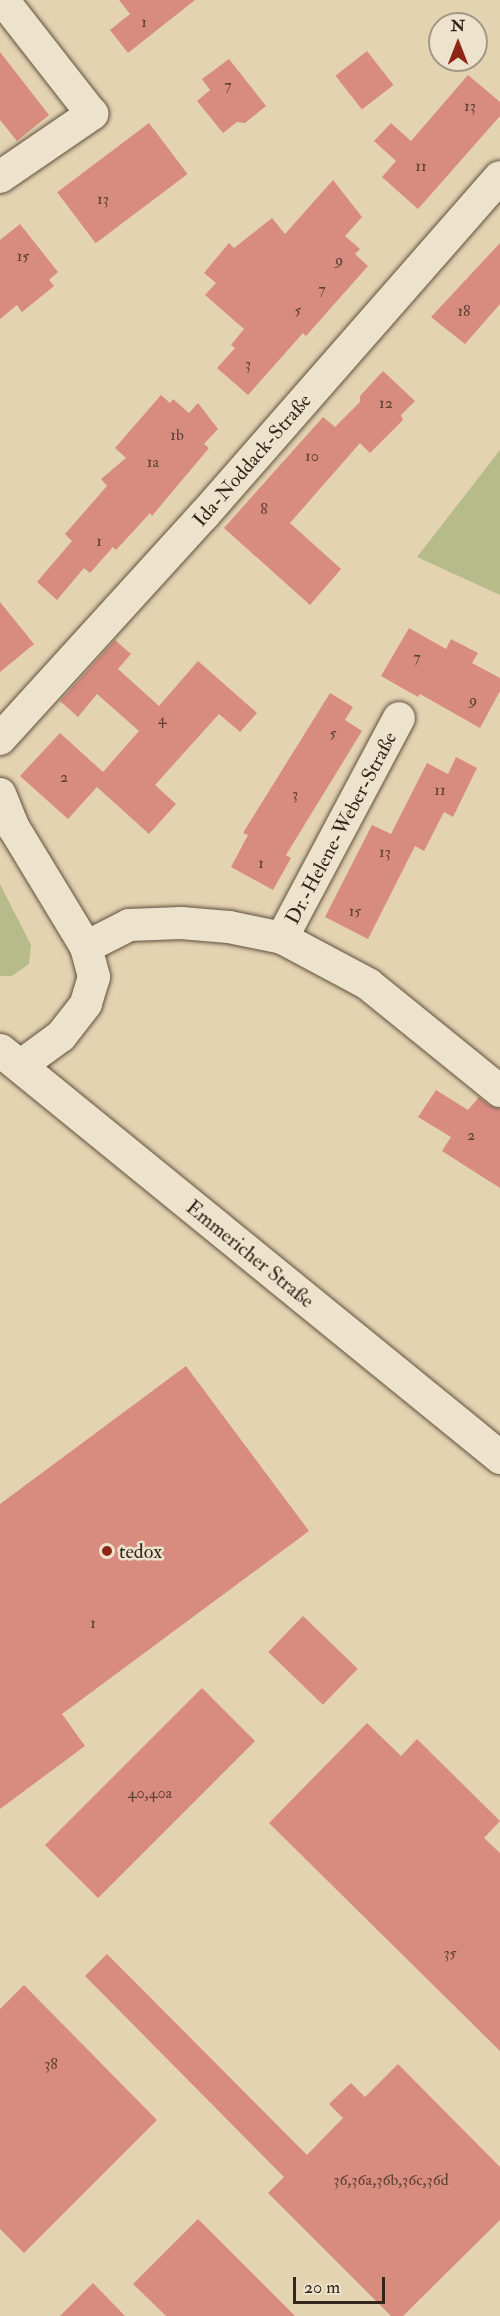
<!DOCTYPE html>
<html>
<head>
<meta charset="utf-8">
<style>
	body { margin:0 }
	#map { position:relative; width:500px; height:2316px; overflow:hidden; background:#e4d3b1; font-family:"IM FELL Double Pica",serif }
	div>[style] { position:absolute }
	.green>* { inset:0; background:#b7bb89 }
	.building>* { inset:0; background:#d88c7f; transform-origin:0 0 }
	.roads { filter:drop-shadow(0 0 2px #605140) drop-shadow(0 0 2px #605140) }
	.minor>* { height:32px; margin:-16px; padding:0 16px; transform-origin:16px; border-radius:16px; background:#ede2cc }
	.secondary>* { height:33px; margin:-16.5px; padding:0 16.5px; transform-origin:16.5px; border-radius:16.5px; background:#ede2cc }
	.dots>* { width:16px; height:16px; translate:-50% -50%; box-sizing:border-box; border:3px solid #ede2cc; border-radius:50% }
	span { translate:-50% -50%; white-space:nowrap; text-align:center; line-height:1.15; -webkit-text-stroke:5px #ede2cc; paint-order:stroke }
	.number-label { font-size:16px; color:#5d4034 }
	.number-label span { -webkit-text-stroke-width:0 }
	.street-label { font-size:20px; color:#34261b }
	.poi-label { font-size:20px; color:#34261b }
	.left { translate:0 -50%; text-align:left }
	.north { position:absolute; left:428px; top:12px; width:60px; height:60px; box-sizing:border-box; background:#ede2cc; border:2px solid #a39785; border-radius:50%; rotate:0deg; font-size:16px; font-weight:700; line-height:24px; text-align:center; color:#34261b }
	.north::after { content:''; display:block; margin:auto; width:21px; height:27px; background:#8f2418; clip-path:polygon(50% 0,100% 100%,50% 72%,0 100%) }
	.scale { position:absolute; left:293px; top:2277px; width:92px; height:27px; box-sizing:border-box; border:3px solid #34261b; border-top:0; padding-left:8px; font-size:18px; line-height:21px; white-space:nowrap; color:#34261b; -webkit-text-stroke:4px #ede2cc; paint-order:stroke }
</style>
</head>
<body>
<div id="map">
	<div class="green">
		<div style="clip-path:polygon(500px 450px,500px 595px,417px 557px)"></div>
		<div style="clip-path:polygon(0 884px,31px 945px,29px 964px,12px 976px,0 976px)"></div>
	</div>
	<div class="building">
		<div style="clip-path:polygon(119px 0,195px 0,128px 53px,110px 30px,130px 14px)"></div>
		<div style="left:367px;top:51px;width:43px;height:40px;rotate:52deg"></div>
		<div style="clip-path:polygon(0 52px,49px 115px,17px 141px,0 120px)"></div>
		<div style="clip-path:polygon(229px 59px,266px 106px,245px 123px,237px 122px,223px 133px,197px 101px,210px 90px,202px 79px)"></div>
		<div style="clip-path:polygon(468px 75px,500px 102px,500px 116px,418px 209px,382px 177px,396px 161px,374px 141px,391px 123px,411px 141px)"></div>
		<div style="left:149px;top:123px;width:64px;height:115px;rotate:53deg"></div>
		<div style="clip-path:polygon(333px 180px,362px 217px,345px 236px,360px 249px,355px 254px,368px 266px,306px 336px,303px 333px,248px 395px,217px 368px,235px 348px,231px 345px,244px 329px,205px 295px,216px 283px,204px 273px,229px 243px,234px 248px,272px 218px,285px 234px)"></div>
		<div style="clip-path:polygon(20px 224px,58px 272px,49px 280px,54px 286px,22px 312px,17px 305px,0 319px,0 240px)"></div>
		<div style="clip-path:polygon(500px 243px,500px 304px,465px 344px,431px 317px)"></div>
		<div style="clip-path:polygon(383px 371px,415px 401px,401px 415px,403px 420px,370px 453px,360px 443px,290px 523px,341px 569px,310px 605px,224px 528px,323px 417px,335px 427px,360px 402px,360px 396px)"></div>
		<div style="clip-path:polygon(161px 395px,170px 403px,173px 399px,189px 413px,198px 403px,218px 429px,204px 444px,209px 448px,152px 516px,150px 513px,116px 550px,113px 547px,90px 573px,84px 568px,57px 600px,37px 582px,72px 541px,65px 534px,107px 486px,101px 479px,126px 458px,115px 448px)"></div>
		<div style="clip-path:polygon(0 602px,34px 644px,0 672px)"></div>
		<div style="clip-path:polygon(409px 628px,446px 649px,451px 639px,478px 653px,472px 663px,500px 678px,500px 691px,480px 728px,420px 694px,418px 697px,381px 676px)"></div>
		<div style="clip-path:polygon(115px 640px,131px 654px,118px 669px,159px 706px,198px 661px,257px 713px,240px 732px,219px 714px,155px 785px,176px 804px,149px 834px,97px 787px,68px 819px,20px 776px,60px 733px,103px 772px,139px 731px,97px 694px,78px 717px,60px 701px)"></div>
		<div style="clip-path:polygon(330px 693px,353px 707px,345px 720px,362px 731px,286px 855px,291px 858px,273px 890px,231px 867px,248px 835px,243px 833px)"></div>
		<div style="clip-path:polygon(456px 757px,477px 768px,453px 817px,444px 812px,424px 851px,415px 846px,368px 939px,325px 917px,372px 825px,391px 834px,427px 763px,448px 774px)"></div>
		<div style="clip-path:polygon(436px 1090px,468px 1110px,479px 1097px,489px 1105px,500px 1109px,500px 1188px,442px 1151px,451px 1137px,418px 1117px)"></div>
		<div style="clip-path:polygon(186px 1366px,309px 1531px,62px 1714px,85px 1746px,0 1809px,0 1504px)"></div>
		<div style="left:303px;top:1616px;width:76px;height:50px;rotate:44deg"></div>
		<div style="left:202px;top:1688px;width:75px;height:222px;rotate:45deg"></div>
		<div style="clip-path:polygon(367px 1723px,401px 1756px,417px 1739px,500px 1821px,484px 1838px,500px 1853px,500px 2051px,269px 1823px)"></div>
		<div style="clip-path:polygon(107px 1954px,307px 2155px,343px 2118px,329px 2104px,351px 2083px,365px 2097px,398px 2064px,500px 2167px,500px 2220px,403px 2316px,391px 2316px,268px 2193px,284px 2177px,85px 1976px)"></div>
		<div style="clip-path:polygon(24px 1985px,157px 2120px,24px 2253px,0 2229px,0 2009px)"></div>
		<div style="clip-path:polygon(198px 2219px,295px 2316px,166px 2316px,133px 2284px)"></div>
		<div style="clip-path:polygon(93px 2283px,125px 2316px,60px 2316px)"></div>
	</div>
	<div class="roads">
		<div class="minor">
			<div style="left:0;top:177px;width:112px;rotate:-34.4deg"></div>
			<div style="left:92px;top:114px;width:145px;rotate:-128deg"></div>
			<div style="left:0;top:739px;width:303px;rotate:-47.7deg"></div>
			<div style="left:204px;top:515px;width:449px;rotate:-48.8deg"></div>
			<div style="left:0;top:794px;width:37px;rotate:68deg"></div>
			<div style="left:14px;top:828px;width:139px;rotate:58.8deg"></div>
			<div style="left:86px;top:947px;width:31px;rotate:75deg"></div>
			<div style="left:94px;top:977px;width:28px;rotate:107deg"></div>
			<div style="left:86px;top:1004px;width:41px;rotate:128deg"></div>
			<div style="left:61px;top:1036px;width:51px;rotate:143.8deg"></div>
			<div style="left:282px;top:938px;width:249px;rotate:-62deg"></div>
			<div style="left:86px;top:947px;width:48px;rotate:-27.1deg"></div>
			<div style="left:129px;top:925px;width:52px;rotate:-2.2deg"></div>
			<div style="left:181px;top:923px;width:48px;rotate:4.8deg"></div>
			<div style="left:229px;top:927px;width:54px;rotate:11.7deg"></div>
			<div style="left:282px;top:938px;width:98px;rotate:28.1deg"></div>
			<div style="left:368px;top:984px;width:170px;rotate:39deg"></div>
		</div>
		<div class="secondary">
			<div style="left:0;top:1050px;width:645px;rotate:39.15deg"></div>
		</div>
	</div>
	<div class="dots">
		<div style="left:107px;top:1551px;background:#8f2418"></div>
	</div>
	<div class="number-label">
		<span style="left:144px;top:22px">1</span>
		<span style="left:228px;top:85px">7</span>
		<span style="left:470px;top:106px">13</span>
		<span style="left:421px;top:166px">11</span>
		<span style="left:103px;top:199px">13</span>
		<span style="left:23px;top:256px">15</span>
		<span style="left:339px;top:260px">9</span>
		<span style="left:322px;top:289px">7</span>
		<span style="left:298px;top:310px">5</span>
		<span style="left:464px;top:311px">18</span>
		<span style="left:248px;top:364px">3</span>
		<span style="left:386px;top:403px">12</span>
		<span style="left:177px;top:435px">1b</span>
		<span style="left:312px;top:456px">10</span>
		<span style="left:153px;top:462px">1a</span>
		<span style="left:264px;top:509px">8</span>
		<span style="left:99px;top:541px">1</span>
		<span style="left:417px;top:657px">7</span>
		<span style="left:473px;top:700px">9</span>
		<span style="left:162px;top:719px">4</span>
		<span style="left:333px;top:733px">5</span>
		<span style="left:64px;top:777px">2</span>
		<span style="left:440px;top:790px">11</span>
		<span style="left:295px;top:794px">3</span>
		<span style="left:385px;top:852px">13</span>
		<span style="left:261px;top:863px">1</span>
		<span style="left:355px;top:911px">15</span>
		<span style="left:471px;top:1135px">2</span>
		<span style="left:93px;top:1623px">1</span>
		<span style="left:150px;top:1793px">40,40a</span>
		<span style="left:450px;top:1953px">35</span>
		<span style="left:51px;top:2064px">38</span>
		<span style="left:391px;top:2180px">36,36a,36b,36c,36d</span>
	</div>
	<div class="street-label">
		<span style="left:252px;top:460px;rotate:-49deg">Ida-Noddack-Straße</span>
		<span style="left:341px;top:828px;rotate:-62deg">Dr.-Helene-Weber-Straße</span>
		<span style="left:250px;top:1254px;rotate:39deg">Emmericher Straße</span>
	</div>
	<div class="poi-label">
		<span class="left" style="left:119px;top:1551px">tedox</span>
	</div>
	<div class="north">N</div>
	<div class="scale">20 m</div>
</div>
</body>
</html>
